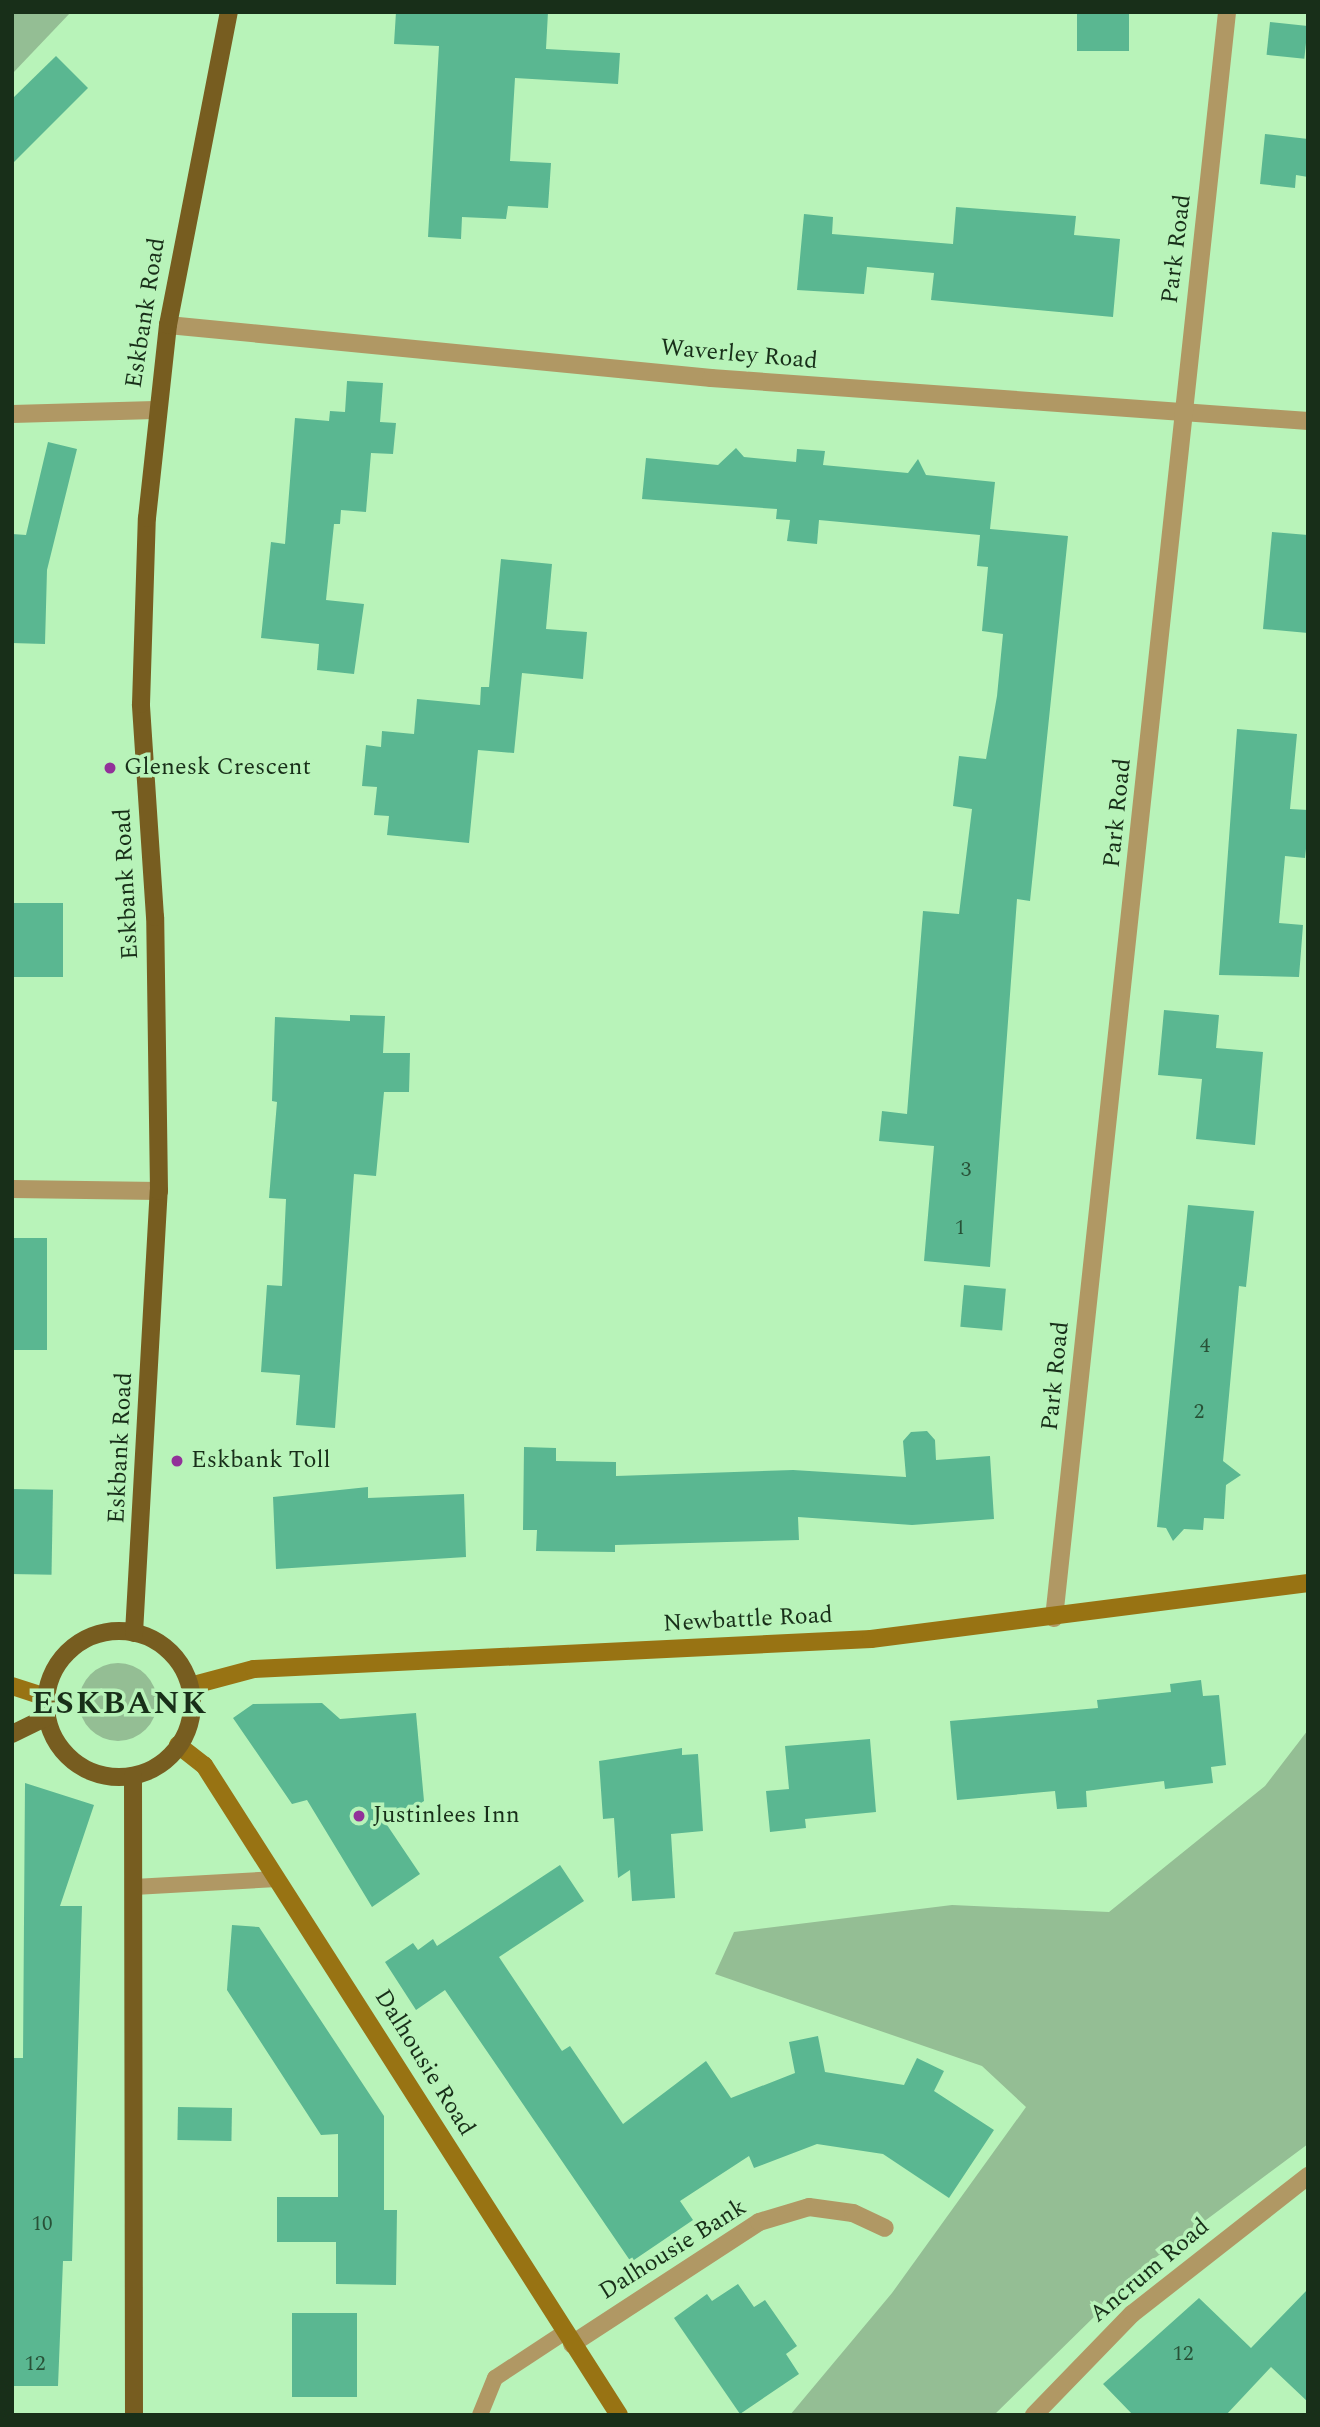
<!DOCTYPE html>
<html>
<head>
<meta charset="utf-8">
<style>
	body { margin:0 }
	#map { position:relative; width:1320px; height:2427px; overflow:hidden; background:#b8f3b9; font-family:Spectral,serif }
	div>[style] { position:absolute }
	.green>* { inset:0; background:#94be94 }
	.round { border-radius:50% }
	.building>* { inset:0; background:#5ab791; transform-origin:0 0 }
	.lane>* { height:16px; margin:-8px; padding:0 8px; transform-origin:8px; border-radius:8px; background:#b09864 }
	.street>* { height:18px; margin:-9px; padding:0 9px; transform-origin:9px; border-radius:9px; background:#b09864 }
	.secondary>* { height:18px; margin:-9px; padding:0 9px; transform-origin:9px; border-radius:9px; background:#987313 }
	.primary>* { height:18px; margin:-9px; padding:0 9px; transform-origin:9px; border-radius:9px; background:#775d20 }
	.primary>.ring { margin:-9px; padding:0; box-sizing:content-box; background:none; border:18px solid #775d20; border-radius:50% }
	.dots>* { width:19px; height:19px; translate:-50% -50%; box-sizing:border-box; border:4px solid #b8f3b9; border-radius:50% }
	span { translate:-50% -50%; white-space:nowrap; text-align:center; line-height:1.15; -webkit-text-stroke:7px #b8f3b9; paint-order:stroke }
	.number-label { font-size:21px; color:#285137 }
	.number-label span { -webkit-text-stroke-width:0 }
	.street-label { font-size:24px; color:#182f19 }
	.poi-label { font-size:24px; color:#182f19 }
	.left { translate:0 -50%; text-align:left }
	.district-label { font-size:32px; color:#182f19; font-weight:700; letter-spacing:2px }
	.frame { position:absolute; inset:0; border:14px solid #182f19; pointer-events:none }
</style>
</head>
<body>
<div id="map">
	<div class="green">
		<div style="clip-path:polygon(12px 12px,71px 12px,12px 74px)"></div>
		<div class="round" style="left:79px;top:1663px;width:78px;height:78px"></div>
		<div style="clip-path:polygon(1308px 1730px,1308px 2144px,1151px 2261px,994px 2415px,790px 2415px,892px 2293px,1026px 2107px,982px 2066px,715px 1974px,734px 1932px,952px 1905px,1109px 1912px,1265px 1786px)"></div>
	</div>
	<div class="building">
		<div style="clip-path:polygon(396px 12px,548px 12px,546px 49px,620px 53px,618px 84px,515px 78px,510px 161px,551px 163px,548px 208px,508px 206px,506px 219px,462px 217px,461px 239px,428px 237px,439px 46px,394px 44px)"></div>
		<div style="left:1077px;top:12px;width:52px;height:39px"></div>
		<div style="left:1270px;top:22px;width:38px;height:33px;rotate:6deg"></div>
		<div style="clip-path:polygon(56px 56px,88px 88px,12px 164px,12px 99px)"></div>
		<div style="clip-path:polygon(1265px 134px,1308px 139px,1308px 177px,1296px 175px,1295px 188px,1260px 184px)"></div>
		<div style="clip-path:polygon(956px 207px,1076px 216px,1074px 235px,1120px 239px,1113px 317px,931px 300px,934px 273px,867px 267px,864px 294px,797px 290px,804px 214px,833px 217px,832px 234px,953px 244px)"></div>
		<div style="clip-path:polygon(347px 381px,383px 383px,380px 422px,396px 423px,393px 454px,371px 453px,366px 512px,341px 510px,340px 524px,334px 524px,326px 600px,364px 604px,354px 674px,317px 670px,319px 644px,261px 638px,271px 542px,285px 544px,295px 418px,329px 421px,330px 411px,345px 412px)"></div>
		<div style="clip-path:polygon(48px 442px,77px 449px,47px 570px,45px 644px,12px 643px,12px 534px,26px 535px)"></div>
		<div style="clip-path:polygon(736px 448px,744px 457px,796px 462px,797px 449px,825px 451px,823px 465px,908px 473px,918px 459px,926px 475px,995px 482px,990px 529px,1068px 536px,1030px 901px,1017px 899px,990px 1267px,924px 1261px,934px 1146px,879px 1141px,882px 1111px,907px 1114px,923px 911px,959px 914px,972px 809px,953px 806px,959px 756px,986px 759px,997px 696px,1003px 634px,982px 631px,988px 567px,977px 566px,980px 535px,819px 520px,817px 544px,787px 541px,790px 520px,776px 519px,777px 509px,642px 499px,646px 458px,718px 465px)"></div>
		<div style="clip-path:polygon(1272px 532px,1308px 535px,1308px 633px,1263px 629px)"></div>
		<div style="clip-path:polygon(501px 559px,552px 564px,546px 629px,587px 632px,583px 679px,522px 673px,514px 753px,478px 750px,469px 843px,387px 835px,389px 816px,374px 815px,377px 787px,362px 786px,366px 745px,381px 747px,382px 731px,414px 734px,417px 699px,480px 705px,481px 687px,489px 687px)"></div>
		<div style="clip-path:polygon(1237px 729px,1297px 734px,1290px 809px,1308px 810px,1308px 830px,1305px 858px,1285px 856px,1279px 923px,1303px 925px,1299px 977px,1219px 975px)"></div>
		<div style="left:12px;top:903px;width:51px;height:74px"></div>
		<div style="clip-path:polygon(1164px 1010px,1219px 1015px,1216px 1048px,1263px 1052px,1255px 1145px,1196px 1139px,1202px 1079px,1158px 1075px)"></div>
		<div style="clip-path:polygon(350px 1015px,385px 1016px,383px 1053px,410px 1053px,409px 1092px,384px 1092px,376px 1176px,354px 1174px,335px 1428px,296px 1425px,300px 1375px,261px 1372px,267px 1285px,282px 1286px,286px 1199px,269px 1198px,277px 1102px,272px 1101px,275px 1017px,350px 1021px)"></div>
		<div style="clip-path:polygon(1188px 1205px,1254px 1211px,1246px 1287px,1239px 1286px,1223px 1461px,1241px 1475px,1226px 1485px,1224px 1519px,1204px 1518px,1203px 1530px,1184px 1529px,1173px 1541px,1166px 1528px,1157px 1527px)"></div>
		<div style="left:12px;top:1238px;width:35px;height:112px"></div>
		<div style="left:964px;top:1285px;width:42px;height:42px;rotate:5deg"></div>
		<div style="clip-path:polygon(927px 1431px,935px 1440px,936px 1460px,990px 1456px,994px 1519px,912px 1525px,798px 1517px,799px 1540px,615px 1545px,615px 1552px,536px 1551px,537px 1530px,523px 1530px,524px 1447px,556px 1448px,556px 1461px,616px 1462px,616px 1476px,793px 1470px,906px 1477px,903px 1441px,911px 1432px)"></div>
		<div style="clip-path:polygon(368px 1487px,368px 1498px,464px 1494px,466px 1557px,276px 1569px,273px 1497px)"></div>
		<div style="left:12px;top:1489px;width:41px;height:85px;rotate:1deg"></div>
		<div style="clip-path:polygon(1201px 1680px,1203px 1696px,1219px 1695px,1226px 1765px,1211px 1767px,1213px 1783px,1165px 1789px,1164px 1781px,1086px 1791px,1087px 1807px,1057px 1809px,1055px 1791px,957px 1800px,950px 1721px,1098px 1708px,1097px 1700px,1171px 1692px,1170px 1684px)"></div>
		<div style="clip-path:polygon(322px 1703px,340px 1719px,416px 1713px,424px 1801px,387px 1825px,420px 1874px,372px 1907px,307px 1800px,292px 1804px,233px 1718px,253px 1704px)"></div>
		<div style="clip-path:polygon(870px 1739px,876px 1812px,805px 1819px,806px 1828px,770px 1832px,766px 1791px,789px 1789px,785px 1746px)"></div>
		<div style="clip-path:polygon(682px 1748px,682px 1755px,698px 1754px,703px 1831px,671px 1834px,675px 1898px,632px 1901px,630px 1870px,618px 1878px,614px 1818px,603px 1819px,599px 1761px)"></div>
		<div style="clip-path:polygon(25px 1783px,94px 1805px,60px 1906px,82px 1906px,72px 2261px,63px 2261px,58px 2386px,12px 2386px,12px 2058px,23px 2058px)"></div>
		<div style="clip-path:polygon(560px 1865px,584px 1901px,499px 1957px,562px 2051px,570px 2046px,623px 2124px,706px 2061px,731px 2098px,795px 2073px,789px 2042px,818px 2036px,825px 2072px,904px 2085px,917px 2058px,944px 2071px,934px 2091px,994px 2130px,949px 2198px,883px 2154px,817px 2144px,754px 2168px,749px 2156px,680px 2201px,693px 2220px,631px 2262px,445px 1990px,416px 2010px,385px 1962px,413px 1943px,418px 1950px,433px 1939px,437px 1946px)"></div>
		<div style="clip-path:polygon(232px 1925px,259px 1927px,384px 2116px,384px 2210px,397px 2210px,396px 2285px,336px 2284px,336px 2242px,277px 2242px,277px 2197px,338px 2197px,338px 2134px,321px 2135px,227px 1990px)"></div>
		<div style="left:178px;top:2107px;width:54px;height:33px;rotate:1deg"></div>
		<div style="clip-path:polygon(738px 2284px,754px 2307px,765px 2300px,797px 2346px,786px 2354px,799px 2374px,740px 2414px,674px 2318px,707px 2294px,712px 2301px)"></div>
		<div style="clip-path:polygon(1308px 2289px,1308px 2402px,1271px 2367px,1226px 2415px,1133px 2415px,1103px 2384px,1199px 2298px,1251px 2348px)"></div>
		<div style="left:292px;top:2313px;width:65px;height:84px"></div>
	</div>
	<div class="lane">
		<div style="left:134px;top:1887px;width:143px;rotate:-3.2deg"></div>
		<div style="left:480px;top:2415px;width:40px;rotate:-68deg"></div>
		<div style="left:495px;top:2378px;width:84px;rotate:-33.3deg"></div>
	</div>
	<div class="street">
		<div style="left:168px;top:325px;width:546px;rotate:5.57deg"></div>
		<div style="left:711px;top:378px;width:599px;rotate:4.12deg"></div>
		<div style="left:12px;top:414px;width:143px;rotate:-1.6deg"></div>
		<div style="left:12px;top:1189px;width:147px;rotate:0.8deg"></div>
		<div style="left:1054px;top:1618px;width:1615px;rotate:-83.85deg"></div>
		<div style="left:572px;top:2344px;width:223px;rotate:-33.1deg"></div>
		<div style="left:759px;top:2222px;width:52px;rotate:-16.7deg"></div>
		<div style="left:809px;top:2207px;width:44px;rotate:7.8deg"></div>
		<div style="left:853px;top:2213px;width:35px;rotate:25deg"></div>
		<div style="left:1034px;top:2415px;width:141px;rotate:-45.9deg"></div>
		<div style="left:1132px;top:2314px;width:224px;rotate:-38.1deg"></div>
	</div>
	<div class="secondary">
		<div style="left:12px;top:1686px;width:36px;rotate:18deg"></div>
		<div style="left:190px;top:1686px;width:66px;rotate:-14.9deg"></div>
		<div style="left:254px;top:1669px;width:618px;rotate:-2.78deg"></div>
		<div style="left:871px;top:1639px;width:441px;rotate:-7.3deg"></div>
		<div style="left:178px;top:1745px;width:33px;rotate:38deg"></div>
		<div style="left:204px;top:1765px;width:771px;rotate:57.44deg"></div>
	</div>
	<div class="primary">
		<div class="ring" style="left:46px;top:1631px;width:128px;height:128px"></div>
		<div style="left:134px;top:1633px;width:443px;rotate:-86.8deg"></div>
		<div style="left:159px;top:1191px;width:274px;rotate:-90.8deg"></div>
		<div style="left:155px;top:917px;width:213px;rotate:-93.8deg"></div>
		<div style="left:141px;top:704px;width:186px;rotate:-88.2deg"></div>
		<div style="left:147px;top:518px;width:194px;rotate:-83.8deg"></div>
		<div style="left:168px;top:325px;width:319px;rotate:-79deg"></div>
		<div style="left:12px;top:1734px;width:37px;rotate:-26deg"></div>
		<div style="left:133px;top:1776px;width:639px;rotate:89.91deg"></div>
	</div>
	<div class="dots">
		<div style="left:110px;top:768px;background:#923199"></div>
		<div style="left:177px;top:1461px;background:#923199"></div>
		<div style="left:359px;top:1816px;background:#923199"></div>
	</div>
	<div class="number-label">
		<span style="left:966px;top:1170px">3</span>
		<span style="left:960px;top:1228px">1</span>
		<span style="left:1205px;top:1346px">4</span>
		<span style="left:1199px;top:1412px">2</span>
		<span style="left:42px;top:2224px">10</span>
		<span style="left:1183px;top:2354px">12</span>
		<span style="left:35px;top:2364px">12</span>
	</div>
	<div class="street-label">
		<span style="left:1177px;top:249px;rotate:-83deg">Park Road</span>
		<span style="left:146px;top:313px;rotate:-81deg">Eskbank Road</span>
		<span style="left:739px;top:355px;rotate:5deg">Waverley Road</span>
		<span style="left:1118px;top:813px;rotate:-84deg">Park Road</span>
		<span style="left:127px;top:884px;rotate:-93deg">Eskbank Road</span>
		<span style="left:1056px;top:1376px;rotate:-84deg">Park Road</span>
		<span style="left:121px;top:1448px;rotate:-87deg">Eskbank Road</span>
		<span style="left:748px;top:1620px;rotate:-3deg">Newbattle Road</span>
		<span style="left:424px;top:2063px;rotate:58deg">Dalhousie Road</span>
		<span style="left:673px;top:2250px;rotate:-32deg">Dalhousie Bank</span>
		<span style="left:1150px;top:2271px;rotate:-40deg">Ancrum Road</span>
	</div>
	<div class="poi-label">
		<span class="left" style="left:124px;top:768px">Glenesk Crescent</span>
		<span class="left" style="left:191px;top:1461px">Eskbank Toll</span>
		<span class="left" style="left:373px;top:1816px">Justinlees Inn</span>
	</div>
	<div class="district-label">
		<span style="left:120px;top:1704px">ESKBANK</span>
	</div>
	<div class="frame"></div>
</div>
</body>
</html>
